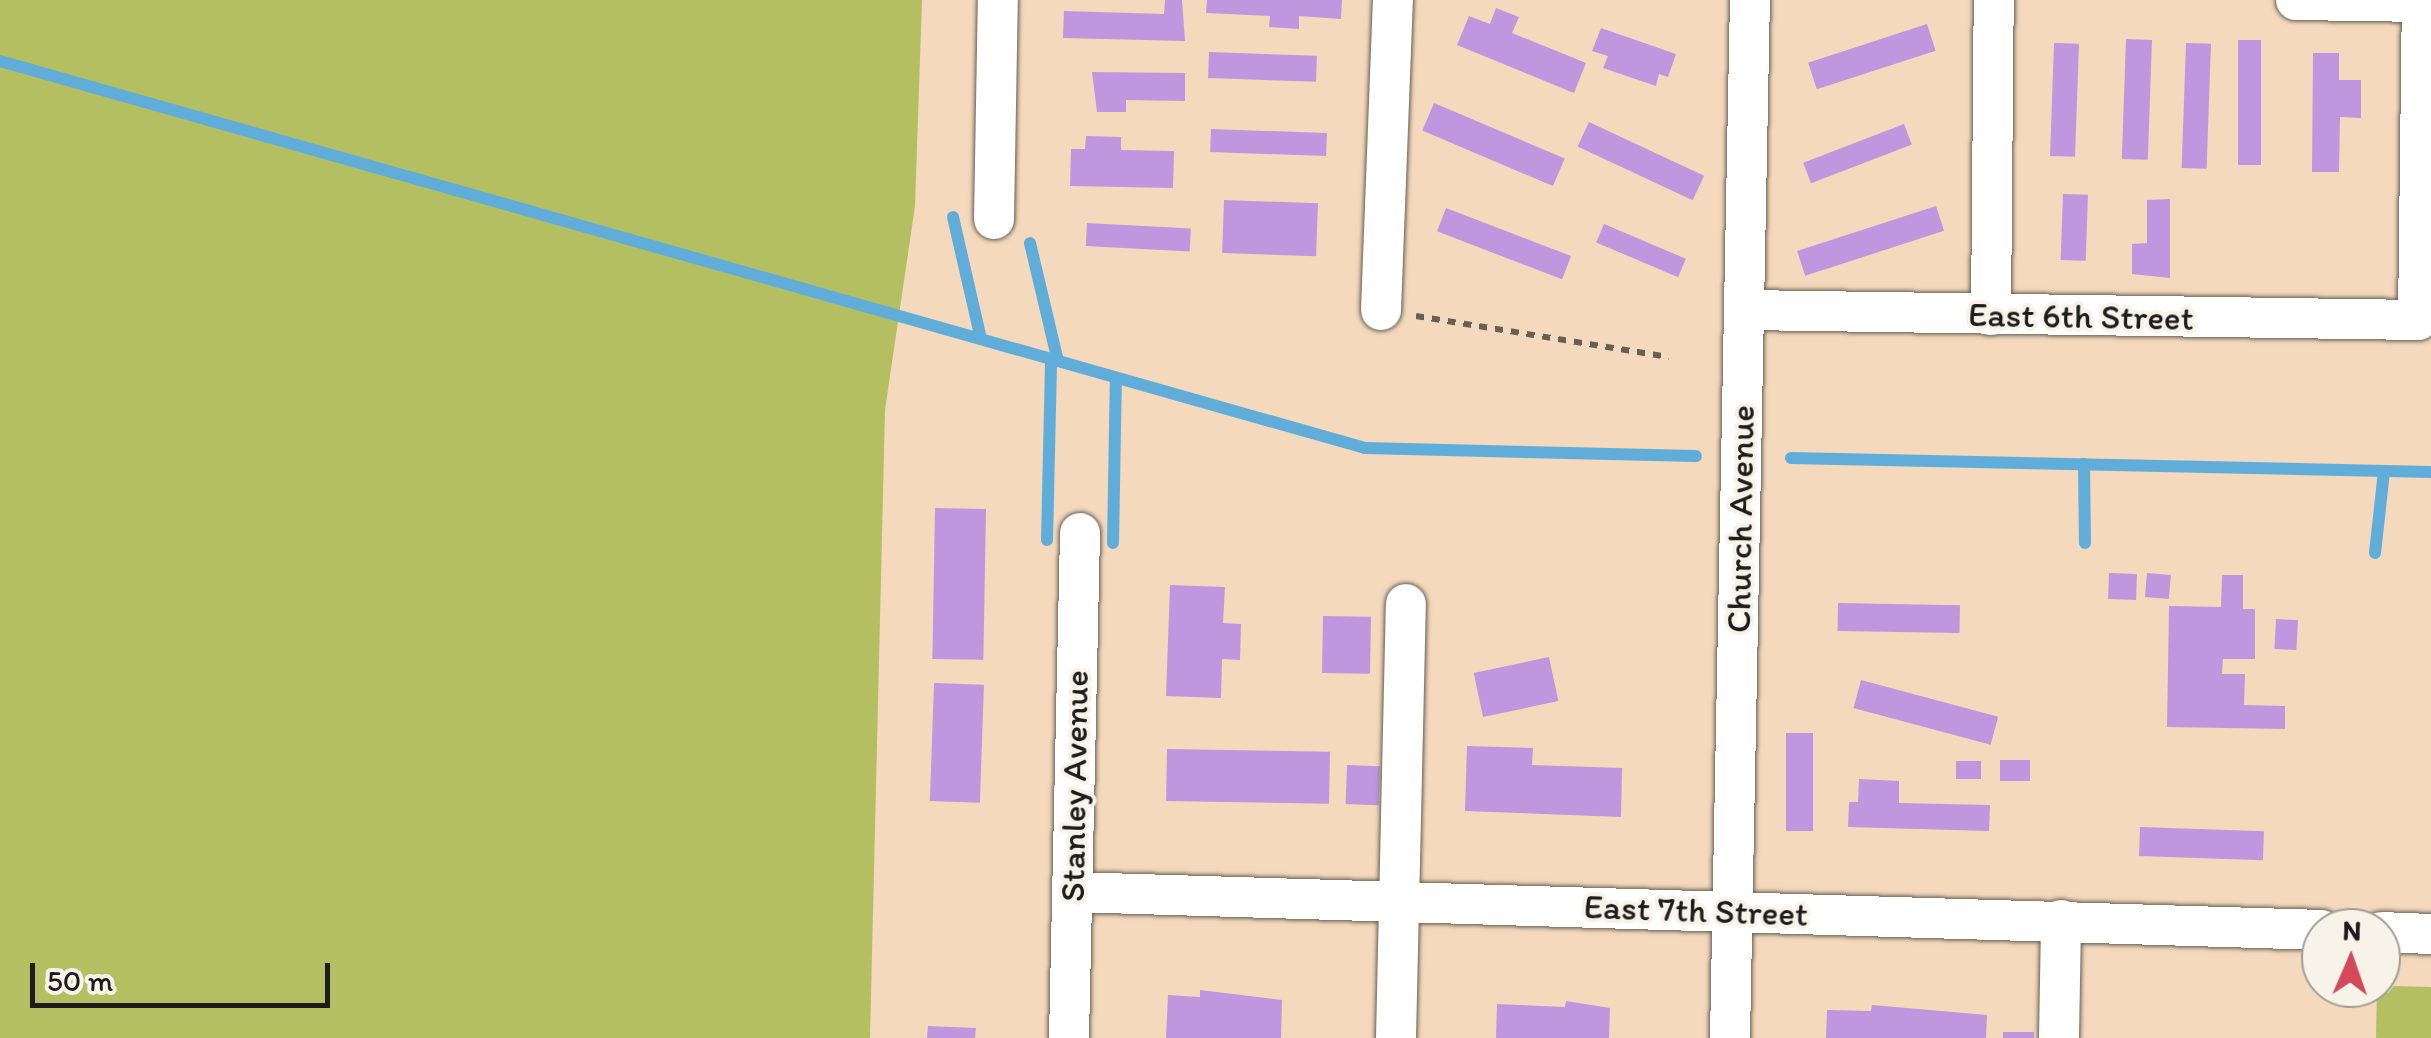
<!DOCTYPE html>
<html>
<head>
<meta charset="utf-8">
<style>
	body { margin:0 }
	#map { position:relative; width:2431px; height:1038px; overflow:hidden; background:#f4d9bc; font-family:Itim,sans-serif }
	div>[style] { position:absolute }
	.green>* { inset:0; background:#b4bf61 }
	.stream>* { height:12px; margin:-6px; padding:0 6px; transform-origin:6px; border-radius:6px; background:#61adda }
	.building>* { inset:0; background:#bf97de; transform-origin:0 0 }
	.path>* { height:6px; margin-top:-3px; transform-origin:0; background:repeating-linear-gradient(90deg,#685e54 0 8px,transparent 0 16px) }
	.roads { filter:drop-shadow(0 0 2px #685e54) drop-shadow(0 0 2px #685e54) }
	.minor>* { height:40px; margin:-20px; padding:0 20px; transform-origin:20px; border-radius:20px; background:#fff }
	span { translate:-50% -50%; white-space:nowrap; text-align:center; line-height:1.15; -webkit-text-stroke:8px #f7f3e8; paint-order:stroke }
	.street-label { font-size:35px; color:#1c1c1c }
	.north { position:absolute; left:2301px; top:908px; width:100px; height:100px; box-sizing:border-box; background:#f7f3e8; border:2px solid #9f9d96; border-radius:50%; rotate:2deg; font-size:28px; font-weight:700; line-height:40px; text-align:center; color:#1c1c1c }
	.north::after { content:''; display:block; margin:auto; width:35px; height:45px; background:#d1495b; clip-path:polygon(50% 0,100% 100%,50% 72%,0 100%) }
	.scale { position:absolute; left:30px; top:963px; width:300px; height:45px; box-sizing:border-box; border:5px solid #1c1c1c; border-top:0; padding-left:12px; font-size:30px; line-height:35px; white-space:nowrap; color:#1c1c1c; -webkit-text-stroke:8px #f7f3e8; paint-order:stroke }
</style>
</head>
<body>
<div id="map">
	<div class="green">
		<div style="clip-path:polygon(0 0,922px 0,915px 206px,885px 410px,870px 1038px,0 1038px)"></div>
		<div style="clip-path:polygon(2394px 986px,2431px 987px,2431px 1038px,2376px 1038px,2377px 988px,2388px 993px)"></div>
	</div>
	<div class="stream">
		<div style="left:0;top:61px;width:1419px;rotate:15.83deg"></div>
		<div style="left:1365px;top:448px;width:331px;rotate:1.4deg"></div>
		<div style="left:953px;top:217px;width:125px;rotate:77.1deg"></div>
		<div style="left:1030px;top:243px;width:121px;rotate:76.7deg"></div>
		<div style="left:1791px;top:458px;width:640px;rotate:1.25deg"></div>
		<div style="left:2084px;top:464px;width:79px;rotate:89.3deg"></div>
		<div style="left:1047px;top:540px;width:181px;rotate:-88.7deg"></div>
		<div style="left:1113px;top:543px;width:165px;rotate:-89deg"></div>
		<div style="left:2375px;top:553px;width:82px;rotate:-83.7deg"></div>
	</div>
	<div class="building">
		<div style="clip-path:polygon(1165px 0,1182px 0,1185px 41px,1063px 38px,1064px 11px,1164px 14px)"></div>
		<div style="clip-path:polygon(1207px 0,1342px 0,1341px 19px,1299px 16px,1299px 29px,1269px 27px,1270px 16px,1206px 13px)"></div>
		<div style="clip-path:polygon(1496px 8px,1519px 17px,1512px 33px,1586px 63px,1574px 93px,1457px 45px,1469px 16px,1490px 24px)"></div>
		<div style="left:1927px;top:24px;width:28px;height:125px;rotate:72deg"></div>
		<div style="clip-path:polygon(1601px 28px,1676px 54px,1668px 77px,1659px 74px,1656px 86px,1603px 68px,1608px 56px,1592px 51px)"></div>
		<div style="left:2126px;top:39px;width:26px;height:120px;rotate:2deg"></div>
		<div style="left:2238px;top:40px;width:23px;height:125px"></div>
		<div style="left:2054px;top:43px;width:25px;height:113px;rotate:2deg"></div>
		<div style="left:2186px;top:43px;width:25px;height:125px;rotate:2deg"></div>
		<div style="left:1209px;top:52px;width:108px;height:26px;rotate:2deg"></div>
		<div style="clip-path:polygon(2313px 53px,2339px 53px,2339px 80px,2361px 80px,2361px 118px,2340px 117px,2339px 172px,2312px 172px)"></div>
		<div style="clip-path:polygon(1092px 72px,1185px 73px,1185px 101px,1126px 100px,1126px 112px,1097px 112px)"></div>
		<div style="left:1434px;top:103px;width:142px;height:30px;rotate:23deg"></div>
		<div style="left:1589px;top:122px;width:127px;height:27px;rotate:25deg"></div>
		<div style="left:1904px;top:124px;width:22px;height:108px;rotate:69deg"></div>
		<div style="left:1211px;top:129px;width:116px;height:23px;rotate:2deg"></div>
		<div style="clip-path:polygon(1086px 136px,1121px 137px,1121px 150px,1174px 151px,1173px 188px,1070px 186px,1071px 149px,1085px 149px)"></div>
		<div style="left:2063px;top:194px;width:25px;height:66px;rotate:2deg"></div>
		<div style="clip-path:polygon(2170px 199px,2170px 278px,2132px 274px,2132px 244px,2147px 243px,2147px 200px)"></div>
		<div style="left:1224px;top:200px;width:94px;height:53px;rotate:2deg"></div>
		<div style="left:1936px;top:206px;width:26px;height:146px;rotate:72deg"></div>
		<div style="left:1446px;top:208px;width:134px;height:25px;rotate:21deg"></div>
		<div style="left:1087px;top:223px;width:104px;height:23px;rotate:3deg"></div>
		<div style="left:1604px;top:224px;width:89px;height:20px;rotate:23deg"></div>
		<div style="left:935px;top:508px;width:51px;height:151px;rotate:1deg"></div>
		<div style="left:2109px;top:573px;width:28px;height:26px;rotate:2deg"></div>
		<div style="left:2147px;top:573px;width:24px;height:24px;rotate:5deg"></div>
		<div style="clip-path:polygon(2222px 575px,2243px 575px,2243px 609px,2255px 609px,2255px 659px,2223px 659px,2222px 674px,2245px 674px,2244px 705px,2285px 706px,2285px 729px,2167px 727px,2169px 606px,2221px 607px)"></div>
		<div style="clip-path:polygon(1170px 585px,1225px 587px,1223px 623px,1241px 624px,1240px 660px,1222px 659px,1221px 698px,1166px 696px)"></div>
		<div style="left:1838px;top:603px;width:122px;height:28px;rotate:1deg"></div>
		<div style="left:1323px;top:616px;width:48px;height:57px;rotate:1deg"></div>
		<div style="left:2276px;top:619px;width:22px;height:30px;rotate:3deg"></div>
		<div style="left:1549px;top:657px;width:45px;height:77px;rotate:78deg"></div>
		<div style="left:1861px;top:680px;width:142px;height:29px;rotate:15deg"></div>
		<div style="left:934px;top:683px;width:50px;height:118px;rotate:2deg"></div>
		<div style="left:1786px;top:733px;width:27px;height:98px"></div>
		<div style="clip-path:polygon(1467px 746px,1533px 748px,1532px 765px,1622px 768px,1621px 817px,1465px 811px)"></div>
		<div style="left:1167px;top:749px;width:163px;height:52px;rotate:1deg"></div>
		<div style="left:2030px;top:760px;width:21px;height:30px;rotate:90deg"></div>
		<div style="left:1956px;top:761px;width:25px;height:18px"></div>
		<div style="left:1347px;top:765px;width:33px;height:39px;rotate:2deg"></div>
		<div style="clip-path:polygon(1859px 779px,1899px 781px,1899px 803px,1990px 805px,1989px 831px,1848px 827px,1849px 802px,1858px 802px)"></div>
		<div style="left:2140px;top:827px;width:124px;height:29px;rotate:2deg"></div>
		<div style="clip-path:polygon(1200px 990px,1282px 1000px,1281px 1038px,1166px 1038px,1168px 995px,1200px 997px)"></div>
		<div style="clip-path:polygon(1566px 1001px,1610px 1008px,1609px 1038px,1496px 1038px,1497px 1004px,1565px 1007px)"></div>
		<div style="clip-path:polygon(1872px 1005px,1987px 1015px,1986px 1038px,1826px 1038px,1827px 1010px,1871px 1011px)"></div>
		<div style="clip-path:polygon(928px 1026px,976px 1028px,975px 1038px,927px 1038px)"></div>
		<div style="left:2003px;top:1032px;width:31px;height:6px"></div>
	</div>
	<div class="path">
		<div style="left:1416px;top:316px;width:256px;rotate:9.2deg"></div>
	</div>
	<div class="roads">
		<div class="minor">
			<div style="left:2296px;top:0;width:126px;rotate:0.9deg"></div>
			<div style="left:994px;top:219px;width:219px;rotate:-89deg"></div>
			<div style="left:1381px;top:310px;width:310px;rotate:-87.8deg"></div>
			<div style="left:1745px;top:310px;width:673px;rotate:0.85deg"></div>
			<div style="left:2418px;top:320px;width:320px;rotate:-89.3deg"></div>
			<div style="left:1991px;top:315px;width:315px;rotate:-89.5deg"></div>
			<div style="left:1072px;top:892px;width:1250px;rotate:1.74deg"></div>
			<div style="left:2381px;top:932px;width:50px;rotate:2.3deg"></div>
			<div style="left:1069px;top:1038px;width:505px;rotate:-88.75deg"></div>
			<div style="left:1396px;top:1038px;width:434px;rotate:-88.7deg"></div>
			<div style="left:1730px;top:1038px;width:1038px;rotate:-88.9deg"></div>
			<div style="left:2059px;top:1038px;width:118px;rotate:-89deg"></div>
		</div>
	</div>
	<div class="street-label">
		<span style="left:2081px;top:316px;rotate:1deg">East 6th Street</span>
		<span style="left:1740px;top:519px;rotate:-89deg">Church Avenue</span>
		<span style="left:1074px;top:786px;rotate:-89deg">Stanley Avenue</span>
		<span style="left:1696px;top:910px;rotate:2deg">East 7th Street</span>
	</div>
	<div class="north">N</div>
	<div class="scale">50 m</div>
</div>
</body>
</html>
